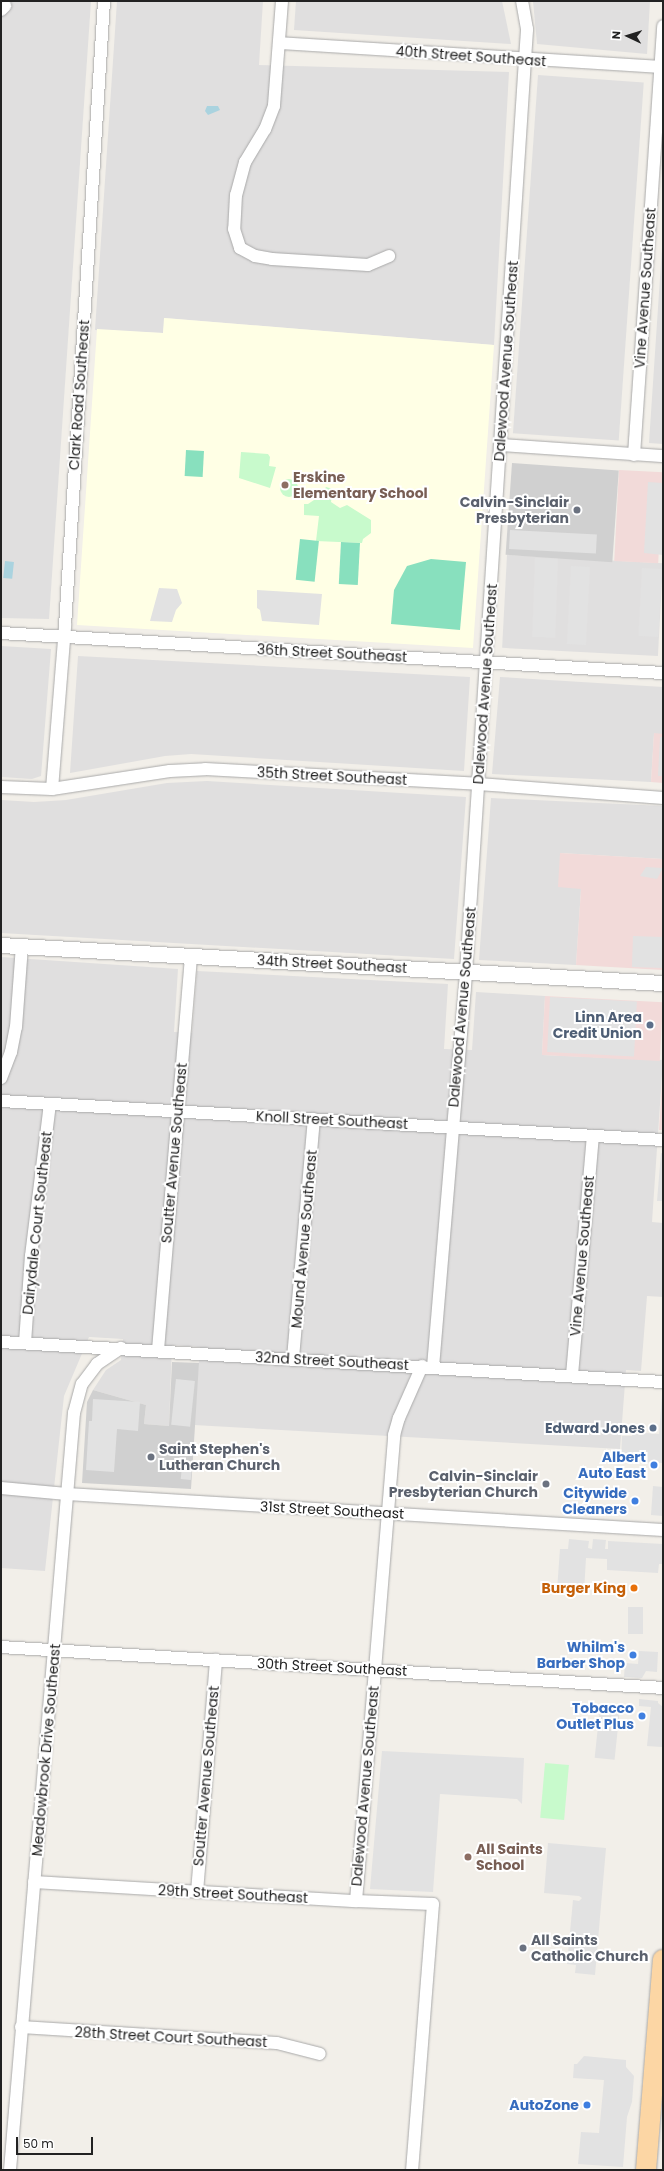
<!DOCTYPE html>
<html>
<head>
<meta charset="utf-8">
<style>
	body { margin:0 }
	#map { position:relative; width:664px; height:2171px; overflow:hidden; background:#f2efe9; font-family:Poppins,sans-serif }
	div>[style] { position:absolute }
	.residential>* { inset:0; background:#e0dfdf; transform-origin:0 0 }
	.commercial>* { inset:0; background:#f2dad9; transform-origin:0 0 }
	.education>* { inset:0; background:#ffffe5 }
	.religious>* { inset:0; background:#d0d0d0; transform-origin:0 0 }
	.park>* { inset:0; background:#c8facc; transform-origin:0 0 }
	.round { border-radius:50% }
	.pitch>* { inset:0; background:#88e0be; transform-origin:0 0 }
	.parking>* { inset:0; background:#e2e2e2; transform-origin:0 0 }
	.water>* { inset:0; background:#aad3df; transform-origin:0 0 }
	.roads { filter:drop-shadow(0 0 1px #a9a9a9) drop-shadow(0 0 1px #a9a9a9) }
	.minor>* { height:12px; margin:-6px; padding:0 6px; transform-origin:6px; border-radius:6px; background:#fff }
	.tertiary>* { height:15px; margin:-7.5px; padding:0 7.5px; transform-origin:7.5px; border-radius:7.5px; background:#fff }
	.primary>* { height:20px; margin:-10px; padding:0 10px; transform-origin:10px; border-radius:10px; background:#fcd6a4 }
	.dots>* { width:11px; height:11px; translate:-50% -50%; box-sizing:border-box; border:2px solid #fff; border-radius:50% }
	span { translate:-50% -50%; white-space:nowrap; text-align:center; line-height:1.15; -webkit-text-stroke:4px #fff; paint-order:stroke }
	.street-label { font-size:14px; color:#222 }
	.education-label { font-size:14px; color:#785e54; font-weight:700 }
	.left { translate:0 -50%; text-align:left }
	.worship-label { font-size:14px; color:#5b616d; font-weight:700 }
	.right { translate:-100% -50%; text-align:right }
	.service-label { font-size:14px; color:#4e5e75; font-weight:700 }
	.shop-label { font-size:14px; color:#366cbe; font-weight:700 }
	.food-label { font-size:14px; color:#c56008; font-weight:700 }
	.frame { position:absolute; inset:0; border:2px solid #222; pointer-events:none }
	.north { position:absolute; left:608px; top:16px; width:40px; height:40px; -webkit-text-stroke:3px #fff; paint-order:stroke; rotate:274deg; font-size:11px; font-weight:700; line-height:16px; text-align:center; color:#222 }
	.north::after { content:''; display:block; margin:auto; width:14px; height:18px; background:#222; clip-path:polygon(50% 0,100% 100%,50% 72%,0 100%) }
	.scale { position:absolute; left:16px; top:2137px; width:77px; height:18px; box-sizing:border-box; border:2px solid #222; border-top:0; padding-left:5px; font-size:12px; line-height:14px; white-space:nowrap; color:#222; -webkit-text-stroke:3px #fff; paint-order:stroke }
</style>
</head>
<body>
<div id="map">
	<div class="residential">
		<div style="clip-path:polygon(1px 1px,91px 1px,49px 619px,1px 618px)"></div>
		<div style="clip-path:polygon(117px 1px,263px 1px,259px 65px,509px 72px,494px 345px,165px 318px,163px 333px,95px 330px)"></div>
		<div style="clip-path:polygon(296px 1px,502px 1px,511px 44px,294px 30px)"></div>
		<div style="clip-path:polygon(533px 1px,650px 1px,647px 54px,537px 44px)"></div>
		<div style="left:538px;top:75px;width:106px;height:359px;rotate:4deg"></div>
		<div style="clip-path:polygon(663px 233px,663px 444px,649px 443px)"></div>
		<div style="left:507px;top:555px;width:156px;height:93px;rotate:3deg"></div>
		<div style="clip-path:polygon(1px 646px,51px 649px,41px 776px,32px 779px,1px 777px)"></div>
		<div style="clip-path:polygon(78px 656px,470px 677px,464px 771px,191px 754px,165px 756px,70px 773px)"></div>
		<div style="clip-path:polygon(500px 677px,663px 687px,663px 734px,654px 734px,651px 782px,492px 774px)"></div>
		<div style="clip-path:polygon(207px 781px,466px 797px,454px 959px,1px 933px,1px 800px,34px 802px,66px 800px,167px 783px)"></div>
		<div style="clip-path:polygon(491px 798px,663px 806px,663px 859px,560px 853px,581px 889px,576px 965px,479px 960px)"></div>
		<div style="clip-path:polygon(1px 957px,178px 969px,174px 1032px,192px 1033px,197px 971px,448px 984px,444px 1049px,472px 1050px,476px 992px,545px 996px,542px 1055px,663px 1060px,652px 1222px,663px 1223px,663px 1297px,647px 1296px,641px 1371px,626px 1370px,620px 1449px,194px 1425px,200px 1347px,172px 1345px,169px 1426px,144px 1424px,146px 1405px,93px 1390px,106px 1370px,121px 1360px,123px 1339px,89px 1337px,64px 1396px,45px 1571px,1px 1568px)"></div>
	</div>
	<div class="commercial">
		<div style="left:619px;top:470px;width:44px;height:91px;rotate:3deg"></div>
		<div style="clip-path:polygon(654px 733px,663px 734px,663px 783px,651px 782px)"></div>
		<div style="clip-path:polygon(560px 853px,663px 859px,663px 970px,576px 965px,581px 889px,558px 887px)"></div>
		<div style="left:545px;top:996px;width:118px;height:59px;rotate:3deg"></div>
		<div style="clip-path:polygon(663px 1068px,663px 1130px,659px 1130px)"></div>
	</div>
	<div class="education">
		<div style="clip-path:polygon(164px 318px,494px 345px,473px 648px,77px 625px,97px 329px,163px 333px)"></div>
	</div>
	<div class="religious">
		<div style="left:512px;top:463px;width:107px;height:92px;rotate:4deg"></div>
		<div style="clip-path:polygon(172px 1362px,199px 1363px,191px 1489px,82px 1483px,87px 1402px,93px 1390px,146px 1405px,144px 1424px,169px 1426px)"></div>
	</div>
	<div class="park">
		<div style="clip-path:polygon(241px 452px,268px 454px,270px 457px,269px 466px,276px 467px,270px 488px,239px 478px)"></div>
		<div class="round" style="left:280px;top:479px;width:18px;height:18px"></div>
		<div style="clip-path:polygon(326px 487px,333px 489px,331px 502px,340px 508px,347px 505px,371px 520px,371px 533px,363px 539px,362px 543px,316px 541px,319px 516px,304px 515px,304px 504px,308px 504px,320px 496px)"></div>
		<div style="left:545px;top:1763px;width:24px;height:55px;rotate:5deg"></div>
	</div>
	<div class="pitch">
		<div style="left:186px;top:450px;width:18px;height:26px;rotate:3deg"></div>
		<div style="left:300px;top:539px;width:19px;height:41px;rotate:6deg"></div>
		<div style="left:341px;top:542px;width:19px;height:42px;rotate:3deg"></div>
		<div style="clip-path:polygon(431px 559px,466px 562px,460px 630px,391px 624px,394px 590px,407px 566px)"></div>
	</div>
	<div class="parking">
		<div style="clip-path:polygon(648px 482px,663px 483px,663px 555px,644px 553px)"></div>
		<div style="left:510px;top:530px;width:87px;height:19px;rotate:3deg"></div>
		<div style="left:535px;top:558px;width:23px;height:79px;rotate:2deg"></div>
		<div style="left:571px;top:566px;width:19px;height:78px;rotate:3deg"></div>
		<div style="left:642px;top:568px;width:20px;height:68px;rotate:3deg"></div>
		<div style="clip-path:polygon(159px 588px,177px 589px,182px 603px,176px 610px,172px 622px,150px 621px)"></div>
		<div style="clip-path:polygon(257px 590px,322px 594px,319px 625px,262px 621px,260px 610px,257px 608px)"></div>
		<div style="clip-path:polygon(660px 737px,663px 737px,663px 776px,658px 776px)"></div>
		<div style="clip-path:polygon(646px 867px,663px 868px,657px 879px,640px 876px)"></div>
		<div style="left:633px;top:936px;width:30px;height:31px;rotate:2deg"></div>
		<div style="left:550px;top:997px;width:87px;height:55px;rotate:3deg"></div>
		<div style="clip-path:polygon(661px 1153px,663px 1154px,663px 1201px,657px 1201px)"></div>
		<div style="left:176px;top:1379px;width:19px;height:46px;rotate:6deg"></div>
		<div style="clip-path:polygon(662px 1395px,663px 1463px,621px 1461px,622px 1436px,632px 1436px,633px 1432px,659px 1434px)"></div>
		<div style="clip-path:polygon(93px 1399px,140px 1402px,138px 1431px,117px 1429px,114px 1472px,86px 1470px,89px 1421px,92px 1421px)"></div>
		<div style="left:182px;top:1467px;width:10px;height:12px;rotate:6deg"></div>
		<div style="clip-path:polygon(653px 1486px,663px 1487px,663px 1516px,651px 1515px)"></div>
		<div style="clip-path:polygon(569px 1539px,589px 1541px,588px 1548px,592px 1549px,593px 1539px,606px 1540px,605px 1549px,608px 1549px,608px 1541px,663px 1544px,663px 1564px,659px 1564px,658px 1573px,607px 1570px,607px 1559px,586px 1558px,584px 1592px,557px 1590px,560px 1549px,568px 1549px)"></div>
		<div style="left:628px;top:1607px;width:15px;height:27px"></div>
		<div style="clip-path:polygon(639px 1651px,658px 1652px,657px 1672px,646px 1671px,642px 1678px,624px 1677px,625px 1663px,638px 1664px)"></div>
		<div style="clip-path:polygon(639px 1699px,658px 1701px,658px 1703px,663px 1707px,662px 1747px,647px 1746px,651px 1707px,639px 1706px)"></div>
		<div style="left:600px;top:1707px;width:20px;height:51px;rotate:6deg"></div>
		<div style="clip-path:polygon(382px 1751px,524px 1758px,522px 1804px,517px 1799px,440px 1794px,433px 1892px,370px 1889px)"></div>
		<div style="clip-path:polygon(548px 1843px,606px 1848px,595px 1975px,575px 1973px,576px 1965px,567px 1964px,573px 1900px,579px 1901px,582px 1898px,579px 1896px,544px 1893px)"></div>
		<div style="clip-path:polygon(584px 2056px,626px 2060px,626px 2067px,634px 2076px,632px 2102px,627px 2117px,623px 2167px,578px 2164px,581px 2132px,599px 2133px,604px 2080px,573px 2078px,574px 2064px,577px 2064px)"></div>
	</div>
	<div class="water">
		<div style="clip-path:polygon(207px 106px,218px 106px,220px 110px,208px 115px,205px 111px)"></div>
		<div style="left:5px;top:561px;width:9px;height:17px;rotate:6deg"></div>
	</div>
	<div class="roads">
		<div class="minor">
			<div style="left:282px;top:1px;width:105px;rotate:94.4deg"></div>
			<div style="left:274px;top:106px;width:25px;rotate:111deg"></div>
			<div style="left:265px;top:129px;width:39px;rotate:121deg"></div>
			<div style="left:245px;top:162px;width:34px;rotate:105deg"></div>
			<div style="left:236px;top:195px;width:34px;rotate:93deg"></div>
			<div style="left:234px;top:229px;width:20px;rotate:72deg"></div>
			<div style="left:240px;top:248px;width:17px;rotate:28deg"></div>
			<div style="left:255px;top:256px;width:17px;rotate:10deg"></div>
			<div style="left:272px;top:259px;width:96px;rotate:3.6deg"></div>
			<div style="left:368px;top:265px;width:23px;rotate:-23deg"></div>
			<div style="left:1px;top:10px;width:6px;rotate:-45deg"></div>
			<div style="left:279px;top:43px;width:385px;rotate:3.6deg"></div>
			<div style="left:500px;top:445px;width:163px;rotate:3.9deg"></div>
			<div style="left:634px;top:455px;width:430px;rotate:-86.1deg"></div>
			<div style="left:1px;top:633px;width:663px;rotate:3.46deg"></div>
			<div style="left:1px;top:787px;width:51px;rotate:2.2deg"></div>
			<div style="left:52px;top:789px;width:119px;rotate:-8.7deg"></div>
			<div style="left:170px;top:771px;width:35px;rotate:-3deg"></div>
			<div style="left:205px;top:769px;width:273px;rotate:3.1deg"></div>
			<div style="left:478px;top:784px;width:186px;rotate:4.3deg"></div>
			<div style="left:52px;top:789px;width:164px;rotate:-85.4deg"></div>
			<div style="left:65px;top:626px;width:626px;rotate:-86.43deg"></div>
			<div style="left:1px;top:1078px;width:28px;rotate:-69deg"></div>
			<div style="left:11px;top:1052px;width:25px;rotate:-79deg"></div>
			<div style="left:16px;top:1027px;width:81px;rotate:-85.8deg"></div>
			<div style="left:1px;top:1101px;width:663px;rotate:3.37deg"></div>
			<div style="left:1px;top:1342px;width:663px;rotate:3.46deg"></div>
			<div style="left:25px;top:1343px;width:87px;rotate:-86.1deg"></div>
			<div style="left:31px;top:1256px;width:153px;rotate:-82.9deg"></div>
			<div style="left:158px;top:1350px;width:395px;rotate:-85.2deg"></div>
			<div style="left:293px;top:1358px;width:240px;rotate:-85deg"></div>
			<div style="left:433px;top:1367px;width:396px;rotate:-85.2deg"></div>
			<div style="left:466px;top:972px;width:188px;rotate:-86.3deg"></div>
			<div style="left:478px;top:784px;width:727px;rotate:-86.29deg"></div>
			<div style="left:525px;top:59px;width:30px;rotate:-86deg"></div>
			<div style="left:527px;top:29px;width:28px;rotate:-100deg"></div>
			<div style="left:572px;top:1375px;width:240px;rotate:-85deg"></div>
			<div style="left:1px;top:1488px;width:66px;rotate:5.2deg"></div>
			<div style="left:67px;top:1494px;width:597px;rotate:3.46deg"></div>
			<div style="left:1px;top:1647px;width:663px;rotate:3.54deg"></div>
			<div style="left:34px;top:1882px;width:323px;rotate:3.4deg"></div>
			<div style="left:356px;top:1901px;width:77px;rotate:2.2deg"></div>
			<div style="left:433px;top:1904px;width:267px;rotate:94.5deg"></div>
			<div style="left:197px;top:1892px;width:233px;rotate:-85.3deg"></div>
			<div style="left:356px;top:1901px;width:468px;rotate:-85.3deg"></div>
			<div style="left:394px;top:1435px;width:18px;rotate:-74deg"></div>
			<div style="left:399px;top:1418px;width:57px;rotate:-66.1deg"></div>
			<div style="left:21px;top:2027px;width:256px;rotate:3.6deg"></div>
			<div style="left:277px;top:2043px;width:44px;rotate:14.3deg"></div>
			<div style="left:10px;top:2170px;width:760px;rotate:-85.17deg"></div>
			<div style="left:74px;top:1413px;width:30px;rotate:-75deg"></div>
			<div style="left:82px;top:1384px;width:25px;rotate:-53deg"></div>
			<div style="left:97px;top:1364px;width:29px;rotate:-34deg"></div>
		</div>
		<div class="tertiary">
			<div style="left:1px;top:945px;width:663px;rotate:3.29deg"></div>
		</div>
		<div class="primary">
			<div style="left:646px;top:2170px;width:211px;rotate:-85.4deg"></div>
		</div>
	</div>
	<div class="dots">
		<div style="left:285px;top:485px;background:#8d6e63"></div>
		<div style="left:577px;top:510px;background:#6b7280"></div>
		<div style="left:650px;top:1025px;background:#5c6f8a"></div>
		<div style="left:653px;top:1428px;background:#5c6f8a"></div>
		<div style="left:151px;top:1457px;background:#6b7280"></div>
		<div style="left:654px;top:1465px;background:#3f7fe0"></div>
		<div style="left:546px;top:1484px;background:#6b7280"></div>
		<div style="left:635px;top:1501px;background:#3f7fe0"></div>
		<div style="left:634px;top:1588px;background:#e8710a"></div>
		<div style="left:633px;top:1655px;background:#3f7fe0"></div>
		<div style="left:642px;top:1716px;background:#3f7fe0"></div>
		<div style="left:468px;top:1857px;background:#8d6e63"></div>
		<div style="left:523px;top:1948px;background:#6b7280"></div>
		<div style="left:587px;top:2105px;background:#3f7fe0"></div>
	</div>
	<div class="street-label">
		<span style="left:471px;top:56px;rotate:4deg">40th Street Southeast</span>
		<span style="left:645px;top:288px;rotate:-86deg">Vine Avenue Southeast</span>
		<span style="left:506px;top:361px;rotate:-86deg">Dalewood Avenue Southeast</span>
		<span style="left:79px;top:395px;rotate:-86deg">Clark Road Southeast</span>
		<span style="left:332px;top:653px;rotate:3deg">36th Street Southeast</span>
		<span style="left:485px;top:684px;rotate:-86deg">Dalewood Avenue Southeast</span>
		<span style="left:332px;top:776px;rotate:3deg">35th Street Southeast</span>
		<span style="left:332px;top:964px;rotate:3deg">34th Street Southeast</span>
		<span style="left:462px;top:1007px;rotate:-85deg">Dalewood Avenue Southeast</span>
		<span style="left:332px;top:1120px;rotate:3deg">Knoll Street Southeast</span>
		<span style="left:174px;top:1153px;rotate:-85deg">Soutter Avenue Southeast</span>
		<span style="left:37px;top:1223px;rotate:-84deg">Dairydale Court Southeast</span>
		<span style="left:304px;top:1239px;rotate:-85deg">Mound Avenue Southeast</span>
		<span style="left:582px;top:1256px;rotate:-85deg">Vine Avenue Southeast</span>
		<span style="left:332px;top:1361px;rotate:3deg">32nd Street Southeast</span>
		<span style="left:332px;top:1510px;rotate:3deg">31st Street Southeast</span>
		<span style="left:332px;top:1667px;rotate:3deg">30th Street Southeast</span>
		<span style="left:46px;top:1750px;rotate:-85deg">Meadowbrook Drive Southeast</span>
		<span style="left:206px;top:1776px;rotate:-85deg">Soutter Avenue Southeast</span>
		<span style="left:365px;top:1786px;rotate:-85deg">Dalewood Avenue Southeast</span>
		<span style="left:233px;top:1894px;rotate:3deg">29th Street Southeast</span>
		<span style="left:171px;top:2037px;rotate:3deg">28th Street Court Southeast</span>
	</div>
	<div class="education-label">
		<span class="left" style="left:293px;top:485px">Erskine<br>Elementary School</span>
		<span class="left" style="left:476px;top:1857px">All Saints<br>School</span>
	</div>
	<div class="worship-label">
		<span class="right" style="left:569px;top:510px">Calvin-Sinclair<br>Presbyterian</span>
		<span class="left" style="left:159px;top:1457px">Saint Stephen's<br>Lutheran Church</span>
		<span class="right" style="left:538px;top:1484px">Calvin-Sinclair<br>Presbyterian Church</span>
		<span class="left" style="left:531px;top:1948px">All Saints<br>Catholic Church</span>
	</div>
	<div class="service-label">
		<span class="right" style="left:642px;top:1025px">Linn Area<br>Credit Union</span>
		<span class="right" style="left:645px;top:1428px">Edward Jones</span>
	</div>
	<div class="shop-label">
		<span class="right" style="left:646px;top:1465px">Albert<br>Auto East</span>
		<span class="right" style="left:627px;top:1501px">Citywide<br>Cleaners</span>
		<span class="right" style="left:625px;top:1655px">Whilm's<br>Barber Shop</span>
		<span class="right" style="left:634px;top:1716px">Tobacco<br>Outlet Plus</span>
		<span class="right" style="left:579px;top:2105px">AutoZone</span>
	</div>
	<div class="food-label">
		<span class="right" style="left:626px;top:1588px">Burger King</span>
	</div>
	<div class="frame"></div>
	<div class="north">N</div>
	<div class="scale">50 m</div>
</div>
</body>
</html>
